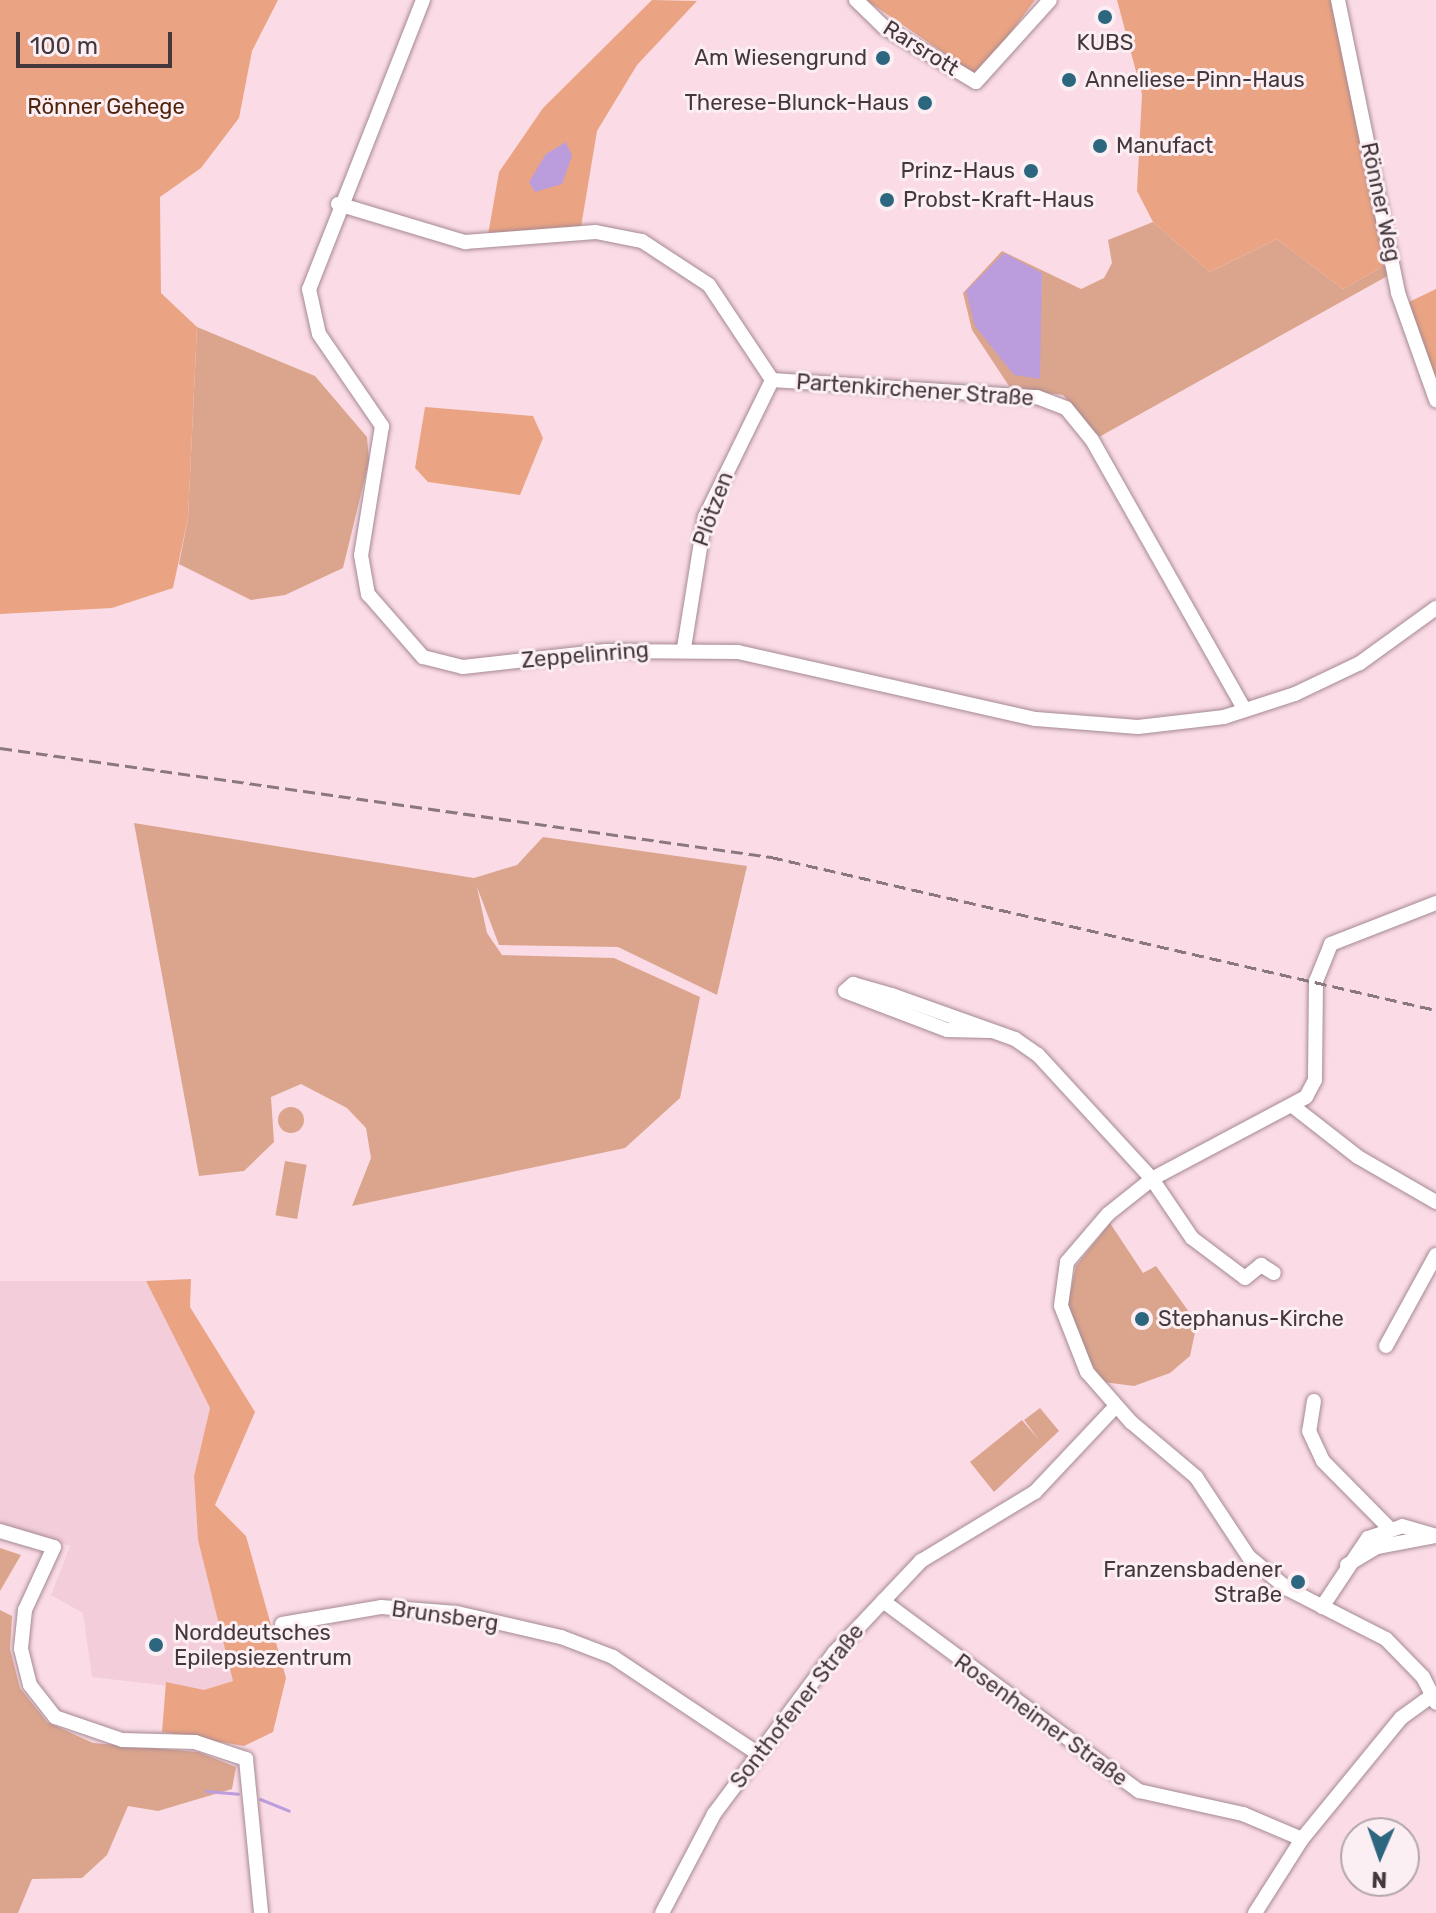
<!DOCTYPE html>
<html>
<head>
<meta charset="utf-8">
<style>
	body { margin:0 }
	#map { position:relative; width:1436px; height:1913px; overflow:hidden; background:#fbdce6; font-family:Rubik,sans-serif }
	div>[style] { position:absolute }
	.built>* { inset:0; background:#f3cdda }
	.green>* { inset:0; background:#dba58d; transform-origin:0 0 }
	.round { border-radius:50% }
	.forest>* { inset:0; background:#eba483 }
	.water>* { inset:0; background:#bb9cdd }
	.stream>* { height:3px; margin:-1.5px; padding:0 1.5px; transform-origin:1.5px; border-radius:1.5px; background:#bb9cdd }
	.roads { filter:drop-shadow(0 0 2px #a58993) drop-shadow(0 0 2px #a58993) }
	.minor>* { height:14px; margin:-7px; padding:0 7px; transform-origin:7px; border-radius:7px; background:#fff }
	.rail>* { height:3px; margin-top:-1.5px; transform-origin:0; background:repeating-linear-gradient(90deg,#8b787e 0 12px,transparent 0 18px) }
	.dots>* { width:22px; height:22px; translate:-50% -50%; box-sizing:border-box; border:4px solid #fceff3; border-radius:50% }
	span { translate:-50% -50%; white-space:nowrap; text-align:center; line-height:1.15; -webkit-text-stroke:6px #fceff3; paint-order:stroke }
	.poi-label { font-size:22px; color:#44383c }
	.right { translate:-100% -50%; text-align:right }
	.left { translate:0 -50%; text-align:left }
	.street-label { font-size:22px; color:#44383c }
	.park-label { font-size:22px; color:#51240c }
	.north { position:absolute; left:1340px; top:1817px; width:80px; height:80px; box-sizing:border-box; background:#fceff3; border:2px solid #b2a6aa; border-radius:50%; rotate:182deg; font-size:22px; font-weight:700; line-height:32px; text-align:center; color:#44383c }
	.north::after { content:''; display:block; margin:auto; width:28px; height:36px; background:#2d667f; clip-path:polygon(50% 0,100% 100%,50% 72%,0 100%) }
	.scale { position:absolute; left:16px; top:32px; width:156px; height:36px; box-sizing:border-box; border:4px solid #44383c; border-top:0; padding-left:10px; font-size:24px; line-height:28px; white-space:nowrap; color:#44383c; -webkit-text-stroke:6px #fceff3; paint-order:stroke }
</style>
</head>
<body>
<div id="map">
	<div class="built">
		<div style="clip-path:polygon(0 1281px,146px 1281px,210px 1408px,194px 1476px,198px 1540px,234px 1682px,204px 1690px,92px 1677px,83px 1613px,51px 1595px,70px 1546px,0 1525px)"></div>
	</div>
	<div class="green">
		<div style="clip-path:polygon(evenodd,1153px 222px,1210px 272px,1277px 239px,1343px 289px,1389px 263px,1391px 274px,1099px 437px,1063px 395px,1011px 389px,972px 330px,963px 293px,1002px 251px,1081px 289px,1104px 278px,1112px 263px,1108px 240px,1153px 222px,1042px 273px,1040px 316px,1014px 375px,1002px 357px,1042px 273px)"></div>
		<div style="clip-path:polygon(197px 327px,315px 376px,367px 437px,369px 461px,343px 568px,285px 595px,251px 600px,179px 564px,188px 518px)"></div>
		<div style="clip-path:polygon(134px 823px,474px 878px,517px 865px,543px 837px,747px 866px,717px 995px,618px 947px,499px 945px,477px 887px,487px 933px,502px 955px,614px 958px,700px 997px,680px 1098px,625px 1148px,352px 1206px,371px 1158px,366px 1128px,347px 1108px,301px 1084px,271px 1097px,274px 1142px,244px 1171px,199px 1176px)"></div>
		<div class="round" style="left:278px;top:1107px;width:26px;height:26px"></div>
		<div style="left:285px;top:1161px;width:22px;height:55px;rotate:10deg"></div>
		<div style="clip-path:polygon(1110px 1223px,1143px 1273px,1156px 1266px,1197px 1323px,1190px 1356px,1170px 1373px,1134px 1386px,1103px 1382px,1085px 1354px,1068px 1303px,1076px 1266px)"></div>
		<div style="clip-path:polygon(1040px 1408px,1059px 1431px,994px 1492px,970px 1462px,1022px 1420px,1039px 1440px,1024px 1420px)"></div>
		<div style="clip-path:polygon(0 1548px,21px 1555px,0 1591px)"></div>
		<div style="clip-path:polygon(0 1610px,12px 1616px,10px 1649px,20px 1688px,47px 1722px,93px 1743px,198px 1752px,236px 1767px,232px 1789px,158px 1811px,128px 1806px,107px 1855px,82px 1878px,32px 1879px,18px 1913px,0 1913px)"></div>
	</div>
	<div class="forest">
		<div style="clip-path:polygon(0 0,278px 0,252px 51px,239px 118px,201px 168px,160px 197px,161px 293px,197px 327px,188px 518px,173px 588px,112px 608px,0 614px)"></div>
		<div style="clip-path:polygon(652px 0,697px 1px,637px 65px,597px 131px,581px 227px,488px 235px,499px 172px,543px 108px)"></div>
		<div style="clip-path:polygon(866px 0,1035px 0,978px 76px)"></div>
		<div style="clip-path:polygon(1117px 0,1331px 0,1389px 263px,1343px 289px,1277px 239px,1210px 272px,1153px 222px,1137px 191px,1142px 94px)"></div>
		<div style="clip-path:polygon(1436px 289px,1436px 385px,1409px 302px)"></div>
		<div style="clip-path:polygon(425px 407px,533px 416px,543px 438px,520px 495px,428px 482px,415px 468px)"></div>
		<div style="clip-path:polygon(191px 1279px,190px 1307px,255px 1412px,215px 1505px,246px 1536px,286px 1678px,273px 1732px,244px 1746px,162px 1732px,166px 1682px,204px 1690px,233px 1681px,198px 1540px,194px 1476px,210px 1408px,146px 1281px)"></div>
	</div>
	<div class="water">
		<div style="clip-path:polygon(566px 142px,572px 156px,562px 184px,535px 192px,529px 182px,546px 154px)"></div>
		<div style="clip-path:polygon(1004px 253px,1042px 273px,1040px 379px,1014px 375px,975px 326px,966px 291px)"></div>
	</div>
	<div class="stream">
		<div style="left:206px;top:1791px;width:32px;rotate:5deg"></div>
		<div style="left:260px;top:1799px;width:31px;rotate:22deg"></div>
	</div>
	<div class="roads">
		<div class="minor">
			<div style="left:423px;top:0;width:311px;rotate:111.5deg"></div>
			<div style="left:309px;top:289px;width:46px;rotate:77.5deg"></div>
			<div style="left:319px;top:334px;width:112px;rotate:55.6deg"></div>
			<div style="left:382px;top:426px;width:131px;rotate:99.2deg"></div>
			<div style="left:361px;top:555px;width:40px;rotate:80deg"></div>
			<div style="left:368px;top:594px;width:84px;rotate:48.9deg"></div>
			<div style="left:423px;top:657px;width:41px;rotate:14deg"></div>
			<div style="left:463px;top:667px;width:144px;rotate:-6.4deg"></div>
			<div style="left:606px;top:651px;width:132px;rotate:0.4deg"></div>
			<div style="left:738px;top:652px;width:305px;rotate:12.7deg"></div>
			<div style="left:1036px;top:719px;width:102px;rotate:4.5deg"></div>
			<div style="left:1138px;top:727px;width:87px;rotate:-6.6deg"></div>
			<div style="left:1224px;top:717px;width:75px;rotate:-17.9deg"></div>
			<div style="left:1295px;top:694px;width:72px;rotate:-25.5deg"></div>
			<div style="left:1360px;top:663px;width:94px;rotate:-35.9deg"></div>
			<div style="left:856px;top:0;width:39px;rotate:44deg"></div>
			<div style="left:884px;top:27px;width:107px;rotate:30.9deg"></div>
			<div style="left:976px;top:82px;width:110px;rotate:-47.9deg"></div>
			<div style="left:1338px;top:0;width:299px;rotate:78.4deg"></div>
			<div style="left:1398px;top:293px;width:114px;rotate:70.4deg"></div>
			<div style="left:338px;top:204px;width:133px;rotate:16.7deg"></div>
			<div style="left:465px;top:242px;width:131px;rotate:-4.4deg"></div>
			<div style="left:596px;top:232px;width:47px;rotate:11.1deg"></div>
			<div style="left:642px;top:241px;width:80px;rotate:33.3deg"></div>
			<div style="left:709px;top:285px;width:114px;rotate:56.4deg"></div>
			<div style="left:772px;top:380px;width:266px;rotate:3.7deg"></div>
			<div style="left:1037px;top:397px;width:31px;rotate:21deg"></div>
			<div style="left:1066px;top:408px;width:41px;rotate:50.9deg"></div>
			<div style="left:1092px;top:440px;width:310px;rotate:60.5deg"></div>
			<div style="left:684px;top:648px;width:133px;rotate:-80.9deg"></div>
			<div style="left:705px;top:517px;width:153px;rotate:-63.9deg"></div>
			<div style="left:1436px;top:903px;width:113px;rotate:158.7deg"></div>
			<div style="left:1331px;top:944px;width:40px;rotate:112deg"></div>
			<div style="left:1316px;top:981px;width:99px;rotate:90.6deg"></div>
			<div style="left:1315px;top:1080px;width:19px;rotate:118deg"></div>
			<div style="left:1306px;top:1097px;width:174px;rotate:152deg"></div>
			<div style="left:1152px;top:1179px;width:56px;rotate:141.5deg"></div>
			<div style="left:1108px;top:1214px;width:63px;rotate:130.5deg"></div>
			<div style="left:1067px;top:1262px;width:44px;rotate:97.8deg"></div>
			<div style="left:1061px;top:1306px;width:71px;rotate:68.5deg"></div>
			<div style="left:1087px;top:1372px;width:67px;rotate:48.7deg"></div>
			<div style="left:1131px;top:1422px;width:85px;rotate:40.2deg"></div>
			<div style="left:1196px;top:1477px;width:96px;rotate:56.5deg"></div>
			<div style="left:1249px;top:1557px;width:50px;rotate:39.4deg"></div>
			<div style="left:1288px;top:1589px;width:110px;rotate:27deg"></div>
			<div style="left:1386px;top:1639px;width:53px;rotate:45.8deg"></div>
			<div style="left:1423px;top:1677px;width:29px;rotate:63deg"></div>
			<div style="left:991px;top:1031px;width:44px;rotate:-178.7deg"></div>
			<div style="left:947px;top:1030px;width:109px;rotate:-159.1deg"></div>
			<div style="left:845px;top:991px;width:11px;rotate:-41deg"></div>
			<div style="left:853px;top:984px;width:41px;rotate:15.8deg"></div>
			<div style="left:892px;top:995px;width:131px;rotate:19.7deg"></div>
			<div style="left:1015px;top:1039px;width:28px;rotate:35deg"></div>
			<div style="left:1038px;top:1055px;width:168px;rotate:47.4deg"></div>
			<div style="left:1152px;top:1179px;width:71px;rotate:55.9deg"></div>
			<div style="left:1192px;top:1238px;width:66px;rotate:37deg"></div>
			<div style="left:1245px;top:1278px;width:21px;rotate:-39deg"></div>
			<div style="left:1261px;top:1265px;width:15px;rotate:32deg"></div>
			<div style="left:1294px;top:1107px;width:81px;rotate:38deg"></div>
			<div style="left:1358px;top:1157px;width:90px;rotate:30deg"></div>
			<div style="left:1386px;top:1346px;width:104px;rotate:-61.2deg"></div>
			<div style="left:1314px;top:1401px;width:30px;rotate:99deg"></div>
			<div style="left:1309px;top:1431px;width:33px;rotate:65deg"></div>
			<div style="left:1323px;top:1461px;width:94px;rotate:45.4deg"></div>
			<div style="left:0;top:1531px;width:56px;rotate:16.5deg"></div>
			<div style="left:54px;top:1547px;width:69px;rotate:114.7deg"></div>
			<div style="left:25px;top:1610px;width:39px;rotate:96deg"></div>
			<div style="left:21px;top:1649px;width:37px;rotate:76deg"></div>
			<div style="left:30px;top:1685px;width:41px;rotate:52deg"></div>
			<div style="left:55px;top:1717px;width:71px;rotate:18.9deg"></div>
			<div style="left:122px;top:1740px;width:73px;rotate:1.6deg"></div>
			<div style="left:195px;top:1742px;width:54px;rotate:18.4deg"></div>
			<div style="left:246px;top:1759px;width:155px;rotate:84.4deg"></div>
			<div style="left:1347px;top:1565px;width:35px;rotate:-31deg"></div>
			<div style="left:1377px;top:1547px;width:59px;rotate:-10.7deg"></div>
			<div style="left:883px;top:1601px;width:319px;rotate:36.6deg"></div>
			<div style="left:1139px;top:1791px;width:107px;rotate:12.5deg"></div>
			<div style="left:1243px;top:1814px;width:64px;rotate:23deg"></div>
			<div style="left:1322px;top:1607px;width:83px;rotate:-56.3deg"></div>
			<div style="left:1368px;top:1538px;width:36px;rotate:-19deg"></div>
			<div style="left:1402px;top:1526px;width:35px;rotate:16deg"></div>
			<div style="left:282px;top:1624px;width:100px;rotate:-9.7deg"></div>
			<div style="left:381px;top:1607px;width:76px;rotate:4.5deg"></div>
			<div style="left:457px;top:1613px;width:107px;rotate:13deg"></div>
			<div style="left:561px;top:1637px;width:56px;rotate:21deg"></div>
			<div style="left:613px;top:1657px;width:173px;rotate:33.7deg"></div>
			<div style="left:662px;top:1913px;width:112px;rotate:-62.3deg"></div>
			<div style="left:714px;top:1814px;width:201px;rotate:-53.3deg"></div>
			<div style="left:834px;top:1653px;width:127px;rotate:-46.6deg"></div>
			<div style="left:921px;top:1561px;width:133px;rotate:-31.2deg"></div>
			<div style="left:1035px;top:1492px;width:118px;rotate:-46.7deg"></div>
			<div style="left:1255px;top:1913px;width:88px;rotate:-57.6deg"></div>
			<div style="left:1302px;top:1839px;width:156px;rotate:-50.7deg"></div>
			<div style="left:1401px;top:1718px;width:39px;rotate:-36deg"></div>
		</div>
	</div>
	<div class="rail">
		<div style="left:0;top:748px;width:779px;rotate:8.05deg"></div>
		<div style="left:771px;top:857px;width:682px;rotate:12.96deg"></div>
	</div>
	<div class="dots">
		<div style="left:1105px;top:17px;background:#2d667f"></div>
		<div style="left:883px;top:58px;background:#2d667f"></div>
		<div style="left:1069px;top:80px;background:#2d667f"></div>
		<div style="left:925px;top:103px;background:#2d667f"></div>
		<div style="left:1100px;top:146px;background:#2d667f"></div>
		<div style="left:1031px;top:171px;background:#2d667f"></div>
		<div style="left:887px;top:200px;background:#2d667f"></div>
		<div style="left:1142px;top:1319px;background:#2d667f"></div>
		<div style="left:1298px;top:1582px;background:#2d667f"></div>
		<div style="left:156px;top:1645px;background:#2d667f"></div>
	</div>
	<div class="poi-label">
		<span style="left:1105px;top:43px">KUBS</span>
		<span class="right" style="left:867px;top:58px">Am Wiesengrund</span>
		<span class="left" style="left:1085px;top:80px">Anneliese-Pinn-Haus</span>
		<span class="right" style="left:909px;top:103px">Therese-Blunck-Haus</span>
		<span class="left" style="left:1116px;top:146px">Manufact</span>
		<span class="right" style="left:1015px;top:171px">Prinz-Haus</span>
		<span class="left" style="left:903px;top:200px">Probst-Kraft-Haus</span>
		<span class="left" style="left:1158px;top:1319px">Stephanus-Kirche</span>
		<span class="right" style="left:1282px;top:1582px">Franzensbadener<br>Straße</span>
		<span class="left" style="left:174px;top:1645px">Norddeutsches<br>Epilepsiezentrum</span>
	</div>
	<div class="street-label">
		<span style="left:921px;top:48px;rotate:32deg">Rarsrott</span>
		<span style="left:1381px;top:202px;rotate:78deg">Rönner Weg</span>
		<span style="left:915px;top:390px;rotate:4deg">Partenkirchener Straße</span>
		<span style="left:713px;top:509px;rotate:-70deg">Plötzen</span>
		<span style="left:585px;top:655px;rotate:-5deg">Zeppelinring</span>
		<span style="left:445px;top:1616px;rotate:8deg">Brunsberg</span>
		<span style="left:797px;top:1706px;rotate:-52deg">Sonthofener Straße</span>
		<span style="left:1041px;top:1720px;rotate:36deg">Rosenheimer Straße</span>
	</div>
	<div class="park-label">
		<span style="left:106px;top:107px">Rönner Gehege</span>
	</div>
	<div class="north">N</div>
	<div class="scale">100 m</div>
</div>
</body>
</html>
